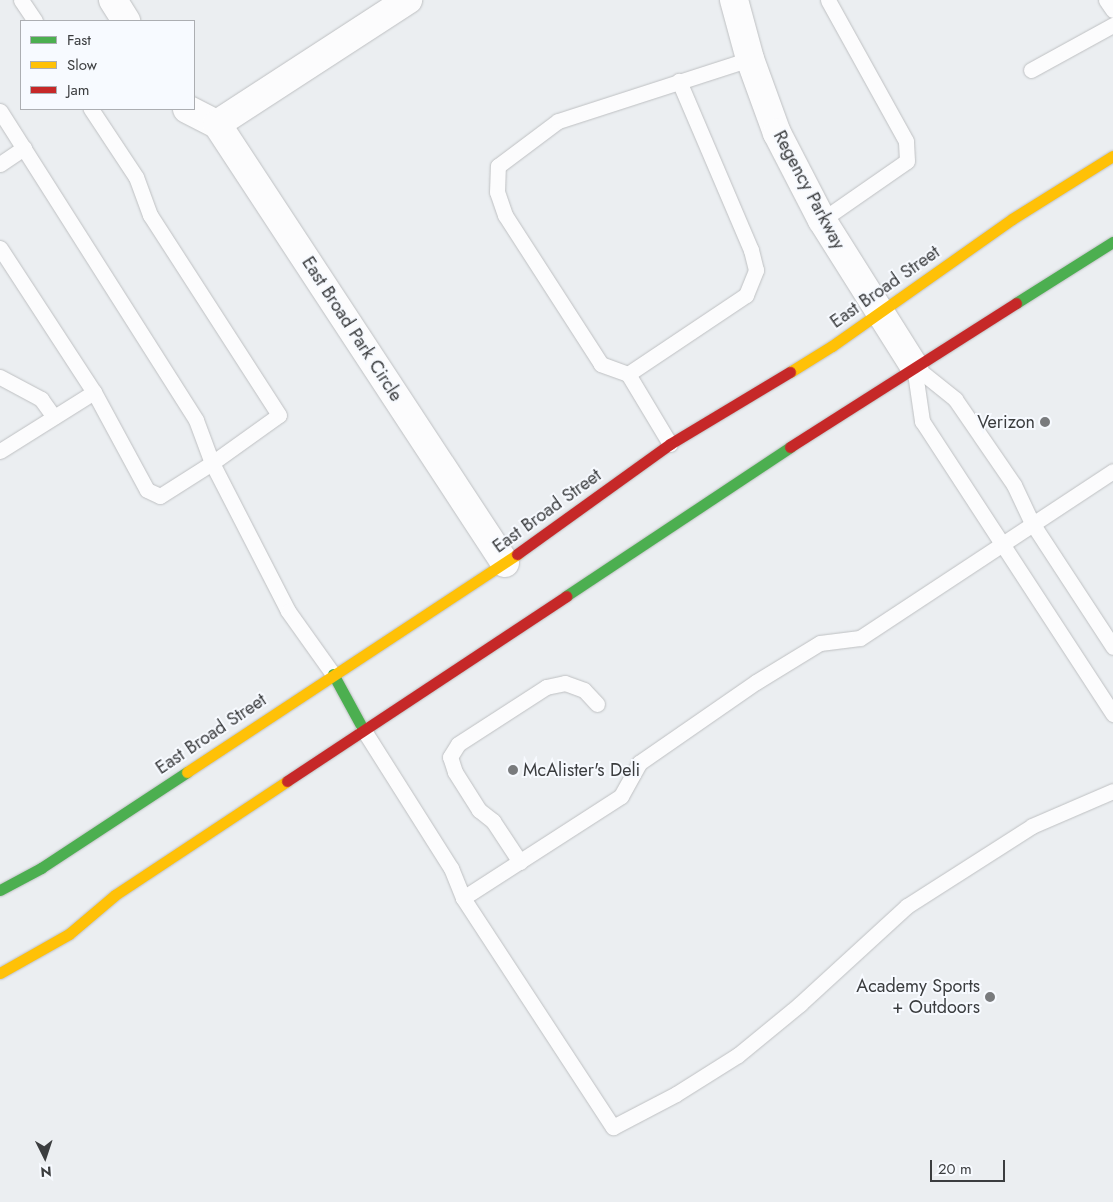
<!DOCTYPE html>
<html>
<head>
<meta charset="utf-8">
<style>
	body { margin:0 }
	#map { position:relative; width:1113px; height:1202px; overflow:hidden; background:#ebeef1; font-family:Jost,sans-serif }
	div>[style] { position:absolute }
	.roads { filter:drop-shadow(0 0 1px #bec0c2) drop-shadow(0 0 1px #bec0c2) }
	.lane>* { height:15px; margin:-7.5px; padding:0 7.5px; transform-origin:7.5px; border-radius:7.5px; background:#fcfcfd }
	.street>* { height:28px; margin:-14px; padding:0 14px; transform-origin:14px; border-radius:14px; background:#fcfcfd }
	.fast>* { height:11px; margin:-5.5px; padding:0 5.5px; transform-origin:5.5px; border-radius:5.5px; background:#4caf50 }
	.slow>* { height:11px; margin:-5.5px; padding:0 5.5px; transform-origin:5.5px; border-radius:5.5px; background:#ffc107 }
	.jam>* { height:11px; margin:-5.5px; padding:0 5.5px; transform-origin:5.5px; border-radius:5.5px; background:#c62828 }
	.dots>* { width:14px; height:14px; translate:-50% -50%; box-sizing:border-box; border:2px solid #f7faff; border-radius:50% }
	span { translate:-50% -50%; white-space:nowrap; text-align:center; line-height:1.15; -webkit-text-stroke:4px #f7faff; paint-order:stroke }
	.street-label { font-size:18px; color:#3b3d3f }
	.poi-label { font-size:18px; color:#3b3d3f }
	.right { translate:-100% -50%; text-align:right }
	.left { translate:0 -50%; text-align:left }
	.legend { position:absolute; left:20px; top:20px; width:175px; height:90px; box-sizing:border-box; background:#f7faff; border:1px solid #acaeb2; margin:0; padding:6px 9px; list-style:none; font-size:15px; color:#3b3d3f }
	.legend li { display:flex; align-items:center; gap:10px; height:25px }
	.legend b { width:25px; border:1px solid #acaeb2 }
	.north { position:absolute; left:20px; top:1132px; width:50px; height:50px; -webkit-text-stroke:4px #f7faff; paint-order:stroke; rotate:176deg; font-size:14px; font-weight:700; line-height:20px; text-align:center; color:#3b3d3f }
	.north::after { content:''; display:block; margin:auto; width:18px; height:22px; background:#3b3d3f; clip-path:polygon(50% 0,100% 100%,50% 72%,0 100%) }
	.scale { position:absolute; left:930px; top:1160px; width:75px; height:22px; box-sizing:border-box; border:2px solid #3b3d3f; border-top:0; padding-left:6px; font-size:15px; line-height:18px; white-space:nowrap; color:#3b3d3f; -webkit-text-stroke:4px #f7faff; paint-order:stroke }
</style>
</head>
<body>
<div id="map">
	<div class="roads">
		<div class="lane">
			<div style="left:21px;top:0;width:25px;rotate:56deg"></div>
			<div style="left:1106px;top:0;width:12px;rotate:55deg"></div>
			<div style="left:1031px;top:70px;width:94px;rotate:-28.8deg"></div>
			<div style="left:0;top:111px;width:366px;rotate:57.6deg"></div>
			<div style="left:196px;top:420px;width:46px;rotate:69.6deg"></div>
			<div style="left:212px;top:463px;width:82px;rotate:-35.6deg"></div>
			<div style="left:279px;top:415px;width:238px;rotate:-122.8deg"></div>
			<div style="left:150px;top:215px;width:40px;rotate:-110.2deg"></div>
			<div style="left:136px;top:177px;width:82px;rotate:-123.5deg"></div>
			<div style="left:0;top:164px;width:29px;rotate:-34deg"></div>
			<div style="left:822px;top:220px;width:103px;rotate:-34.8deg"></div>
			<div style="left:907px;top:161px;width:20px;rotate:-93deg"></div>
			<div style="left:906px;top:141px;width:161px;rotate:-119deg"></div>
			<div style="left:0;top:248px;width:172px;rotate:56.9deg"></div>
			<div style="left:914px;top:366px;width:56px;rotate:81.7deg"></div>
			<div style="left:922px;top:421px;width:350px;rotate:56.9deg"></div>
			<div style="left:914px;top:366px;width:53px;rotate:38.8deg"></div>
			<div style="left:955px;top:399px;width:104px;rotate:55.5deg"></div>
			<div style="left:1014px;top:485px;width:42px;rotate:64.7deg"></div>
			<div style="left:1032px;top:523px;width:148px;rotate:56.8deg"></div>
			<div style="left:628px;top:374px;width:29px;rotate:-160deg"></div>
			<div style="left:601px;top:364px;width:177px;rotate:-122.8deg"></div>
			<div style="left:505px;top:215px;width:24px;rotate:-109deg"></div>
			<div style="left:497px;top:192px;width:26px;rotate:-88deg"></div>
			<div style="left:498px;top:166px;width:75px;rotate:-36.9deg"></div>
			<div style="left:558px;top:121px;width:202px;rotate:-17.9deg"></div>
			<div style="left:0;top:377px;width:47px;rotate:28.2deg"></div>
			<div style="left:41px;top:399px;width:22px;rotate:54deg"></div>
			<div style="left:670px;top:444px;width:82px;rotate:-121deg"></div>
			<div style="left:628px;top:374px;width:142px;rotate:-33.8deg"></div>
			<div style="left:746px;top:295px;width:27px;rotate:-68deg"></div>
			<div style="left:756px;top:270px;width:21px;rotate:-104deg"></div>
			<div style="left:751px;top:250px;width:184px;rotate:-113.1deg"></div>
			<div style="left:0;top:451px;width:111px;rotate:-32.1deg"></div>
			<div style="left:94px;top:392px;width:111px;rotate:61.6deg"></div>
			<div style="left:147px;top:490px;width:14px;rotate:25deg"></div>
			<div style="left:160px;top:496px;width:62px;rotate:-32.4deg"></div>
			<div style="left:212px;top:463px;width:166px;rotate:62.8deg"></div>
			<div style="left:288px;top:611px;width:77px;rotate:54.5deg"></div>
			<div style="left:363px;top:729px;width:165px;rotate:57.7deg"></div>
			<div style="left:451px;top:868px;width:32px;rotate:68deg"></div>
			<div style="left:463px;top:898px;width:274px;rotate:56.8deg"></div>
			<div style="left:613px;top:1127px;width:71px;rotate:-27.6deg"></div>
			<div style="left:676px;top:1094px;width:73px;rotate:-32.2deg"></div>
			<div style="left:738px;top:1055px;width:80px;rotate:-39.4deg"></div>
			<div style="left:800px;top:1004px;width:145px;rotate:-42.5deg"></div>
			<div style="left:907px;top:906px;width:148px;rotate:-32.6deg"></div>
			<div style="left:1032px;top:826px;width:88px;rotate:-23.4deg"></div>
			<div style="left:520px;top:862px;width:49px;rotate:-123.4deg"></div>
			<div style="left:493px;top:821px;width:18px;rotate:-142deg"></div>
			<div style="left:479px;top:810px;width:45px;rotate:-122.3deg"></div>
			<div style="left:455px;top:772px;width:16px;rotate:-108deg"></div>
			<div style="left:450px;top:757px;width:15px;rotate:-58deg"></div>
			<div style="left:458px;top:744px;width:105px;rotate:-32.9deg"></div>
			<div style="left:546px;top:687px;width:19px;rotate:-12deg"></div>
			<div style="left:565px;top:683px;width:20px;rotate:20deg"></div>
			<div style="left:584px;top:690px;width:19px;rotate:47deg"></div>
			<div style="left:463px;top:898px;width:188px;rotate:-32.8deg"></div>
			<div style="left:621px;top:796px;width:38px;rotate:-61deg"></div>
			<div style="left:639px;top:763px;width:142px;rotate:-34.7deg"></div>
			<div style="left:756px;top:682px;width:75px;rotate:-31.4deg"></div>
			<div style="left:820px;top:643px;width:40px;rotate:-7.1deg"></div>
			<div style="left:860px;top:638px;width:303px;rotate:-33.4deg"></div>
		</div>
		<div class="street">
			<div style="left:113px;top:0;width:25px;rotate:58deg"></div>
			<div style="left:734px;top:0;width:61px;rotate:74.8deg"></div>
			<div style="left:750px;top:59px;width:79px;rotate:70deg"></div>
			<div style="left:777px;top:133px;width:98px;rotate:62.7deg"></div>
			<div style="left:822px;top:220px;width:173px;rotate:57.8deg"></div>
			<div style="left:187px;top:109px;width:34px;rotate:27deg"></div>
			<div style="left:217px;top:124px;width:525px;rotate:56.73deg"></div>
			<div style="left:217px;top:124px;width:228px;rotate:-33deg"></div>
		</div>
		<div class="fast">
			<div style="left:1016px;top:303px;width:115px;rotate:-32.2deg"></div>
			<div style="left:566px;top:596px;width:269px;rotate:-33.6deg"></div>
			<div style="left:333px;top:674px;width:63px;rotate:61.4deg"></div>
			<div style="left:0;top:890px;width:47px;rotate:-28.2deg"></div>
			<div style="left:41px;top:868px;width:175px;rotate:-33.3deg"></div>
		</div>
		<div class="slow">
			<div style="left:790px;top:372px;width:49px;rotate:-31.8deg"></div>
			<div style="left:832px;top:346px;width:220px;rotate:-35.2deg"></div>
			<div style="left:1012px;top:219px;width:119px;rotate:-32deg"></div>
			<div style="left:187px;top:772px;width:396px;rotate:-33.4deg"></div>
			<div style="left:0;top:973px;width:79px;rotate:-29.5deg"></div>
			<div style="left:69px;top:934px;width:60px;rotate:-40.3deg"></div>
			<div style="left:115px;top:895px;width:206px;rotate:-33.5deg"></div>
		</div>
		<div class="jam">
			<div style="left:790px;top:447px;width:268px;rotate:-32.5deg"></div>
			<div style="left:517px;top:554px;width:188px;rotate:-35.7deg"></div>
			<div style="left:670px;top:444px;width:140px;rotate:-31deg"></div>
			<div style="left:287px;top:781px;width:335px;rotate:-33.5deg"></div>
		</div>
	</div>
	<div class="dots">
		<div style="left:1045px;top:422px;background:#797b7d"></div>
		<div style="left:513px;top:770px;background:#797b7d"></div>
		<div style="left:990px;top:997px;background:#797b7d"></div>
	</div>
	<div class="street-label">
		<span style="left:809px;top:190px;rotate:62deg">Regency Parkway</span>
		<span style="left:885px;top:287px;rotate:-35deg">East Broad Street</span>
		<span style="left:352px;top:329px;rotate:57deg">East Broad Park Circle</span>
		<span style="left:547px;top:511px;rotate:-36deg">East Broad Street</span>
		<span style="left:211px;top:734px;rotate:-34deg">East Broad Street</span>
	</div>
	<div class="poi-label">
		<span class="right" style="left:1035px;top:422px">Verizon</span>
		<span class="left" style="left:523px;top:770px">McAlister's Deli</span>
		<span class="right" style="left:980px;top:997px">Academy Sports<br>+ Outdoors</span>
	</div>
	<ul class="legend">
	<li><b style="height:6px;background:#4caf50"></b>Fast</li>
	<li><b style="height:6px;background:#ffc107"></b>Slow</li>
	<li><b style="height:6px;background:#c62828"></b>Jam</li>
	</ul>
	<div class="north">N</div>
	<div class="scale">20 m</div>
</div>
</body>
</html>
